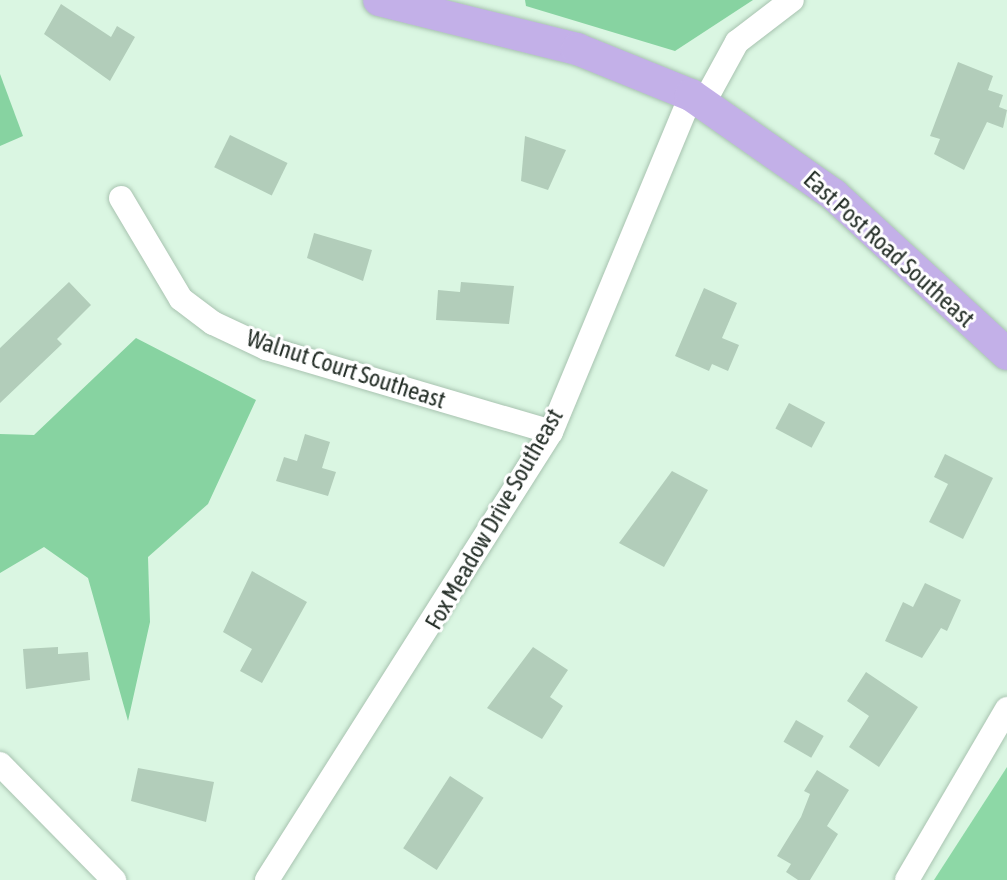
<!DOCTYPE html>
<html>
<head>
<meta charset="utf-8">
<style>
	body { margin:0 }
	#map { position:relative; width:1007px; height:880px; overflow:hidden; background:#daf6e2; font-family:"Asap Condensed",sans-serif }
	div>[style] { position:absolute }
	.green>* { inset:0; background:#8dd8a6 }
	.forest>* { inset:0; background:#87d3a1 }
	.building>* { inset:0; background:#b2cdba; transform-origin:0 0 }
	.roads { filter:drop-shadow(0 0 2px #a8c3b0) drop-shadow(0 0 2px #a8c3b0) }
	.minor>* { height:24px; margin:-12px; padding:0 12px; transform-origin:12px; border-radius:12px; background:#fff }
	.major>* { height:32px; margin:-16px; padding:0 16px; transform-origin:16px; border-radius:16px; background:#c3b0e8 }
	span { translate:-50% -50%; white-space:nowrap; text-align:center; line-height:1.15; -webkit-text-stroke:6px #fff; paint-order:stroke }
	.street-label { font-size:24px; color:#252f28 }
</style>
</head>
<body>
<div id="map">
	<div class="green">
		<div style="clip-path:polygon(1007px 767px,1007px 880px,934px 880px)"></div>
	</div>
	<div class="forest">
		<div style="clip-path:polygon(525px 0,753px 0,675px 51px,526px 6px)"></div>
		<div style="clip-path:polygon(0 74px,23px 136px,0 146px)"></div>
		<div style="clip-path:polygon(136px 338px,256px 400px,208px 504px,148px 557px,150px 622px,128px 721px,88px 578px,44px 547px,0 573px,0 434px,34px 435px)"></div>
	</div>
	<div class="building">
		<div style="clip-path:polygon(61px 4px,111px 37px,117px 26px,135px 37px,110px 81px,44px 34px)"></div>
		<div style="clip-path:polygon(958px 62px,993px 76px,988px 90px,1003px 95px,999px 107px,1007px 110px,1003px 128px,987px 122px,964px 170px,934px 154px,940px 139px,930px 136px)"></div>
		<div style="left:230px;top:135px;width:64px;height:36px;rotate:26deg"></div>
		<div style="clip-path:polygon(525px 136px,566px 150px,548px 190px,521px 181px)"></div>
		<div style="clip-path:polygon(314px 233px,372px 250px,363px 281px,307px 258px)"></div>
		<div style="clip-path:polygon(69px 282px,91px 305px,57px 339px,62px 344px,0 403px,0 348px)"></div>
		<div style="clip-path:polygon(461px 282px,514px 286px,509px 324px,436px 320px,438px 290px,460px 292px)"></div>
		<div style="clip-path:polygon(704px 288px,737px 303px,722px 338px,739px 345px,728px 371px,712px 364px,709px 371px,675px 356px)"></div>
		<div style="left:789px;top:403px;width:41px;height:29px;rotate:28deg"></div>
		<div style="clip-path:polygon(305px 434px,330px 442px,322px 468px,336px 472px,328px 496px,276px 481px,284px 457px,297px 461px)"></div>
		<div style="clip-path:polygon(945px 454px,993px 478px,963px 539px,929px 522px,948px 484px,934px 477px)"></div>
		<div style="clip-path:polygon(672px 471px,708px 490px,664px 567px,619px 543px)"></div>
		<div style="clip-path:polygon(252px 571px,307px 602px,262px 683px,240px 671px,252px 649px,223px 632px)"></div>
		<div style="clip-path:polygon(925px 583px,961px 600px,947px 631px,941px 628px,922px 658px,885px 641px,903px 602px,913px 607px)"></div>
		<div style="clip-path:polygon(58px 647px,58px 654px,88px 652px,90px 680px,26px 689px,23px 649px)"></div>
		<div style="clip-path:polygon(533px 647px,568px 670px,550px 697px,563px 706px,542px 739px,487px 708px)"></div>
		<div style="clip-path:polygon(866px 672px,918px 707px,879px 767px,849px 747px,869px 716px,847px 701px)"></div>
		<div style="left:796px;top:720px;width:32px;height:25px;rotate:30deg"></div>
		<div style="clip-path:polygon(138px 768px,214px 782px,206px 822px,131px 801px)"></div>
		<div style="clip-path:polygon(817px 770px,849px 790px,827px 826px,838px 834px,810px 880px,798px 880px,786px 872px,791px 864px,777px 856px,801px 817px,810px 794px,804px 791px)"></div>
		<div style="left:450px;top:776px;width:40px;height:86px;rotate:33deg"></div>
	</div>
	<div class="roads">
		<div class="minor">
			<div style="left:703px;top:104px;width:71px;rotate:-61.3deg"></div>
			<div style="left:737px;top:42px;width:69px;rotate:-37.4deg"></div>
			<div style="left:121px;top:198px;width:117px;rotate:59.3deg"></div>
			<div style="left:181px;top:299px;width:40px;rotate:37deg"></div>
			<div style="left:213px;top:323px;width:59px;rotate:25.3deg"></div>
			<div style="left:266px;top:348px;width:297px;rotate:16.4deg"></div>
			<div style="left:0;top:764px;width:163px;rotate:45.5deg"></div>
			<div style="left:267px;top:880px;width:530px;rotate:-57.63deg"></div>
			<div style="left:551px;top:432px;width:365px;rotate:-67.4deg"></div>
			<div style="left:907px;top:880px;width:198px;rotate:-59.7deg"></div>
		</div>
		<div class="major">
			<div style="left:379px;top:0;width:204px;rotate:13.9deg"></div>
			<div style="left:577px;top:49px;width:123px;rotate:22deg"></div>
			<div style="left:691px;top:95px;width:174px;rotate:35deg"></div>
			<div style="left:834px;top:195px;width:235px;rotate:42.6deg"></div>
		</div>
	</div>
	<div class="street-label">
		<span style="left:889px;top:249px;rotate:42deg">East Post Road Southeast</span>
		<span style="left:346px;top:369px;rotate:18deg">Walnut Court Southeast</span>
		<span style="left:494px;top:519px;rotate:-60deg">Fox Meadow Drive Southeast</span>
	</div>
</div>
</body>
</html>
